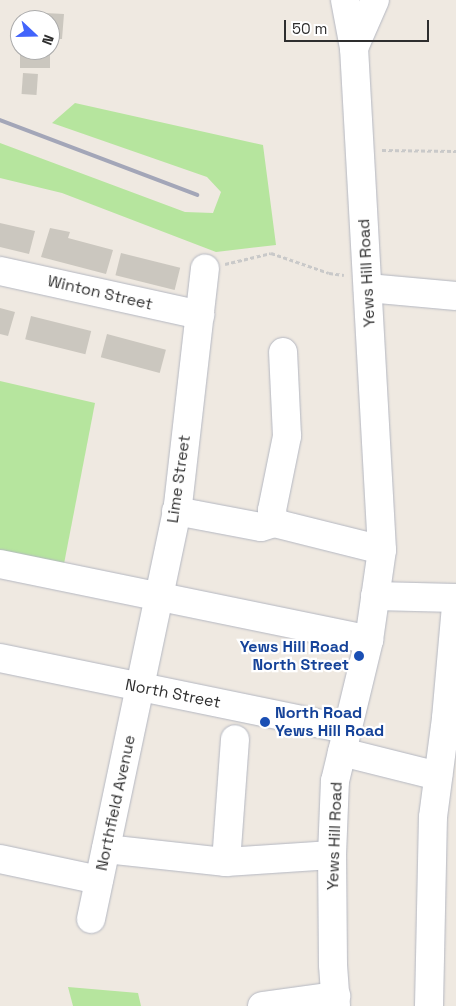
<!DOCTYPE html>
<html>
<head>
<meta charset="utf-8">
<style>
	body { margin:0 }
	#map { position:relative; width:456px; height:1006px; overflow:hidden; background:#efe9e1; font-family:"Space Grotesk",sans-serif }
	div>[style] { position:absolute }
	.green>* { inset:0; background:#b6e59e }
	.building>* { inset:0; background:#cbc7bf; transform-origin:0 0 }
	.path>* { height:3px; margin-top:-1.5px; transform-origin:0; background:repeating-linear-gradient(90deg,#c9c9c9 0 4px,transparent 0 6.5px) }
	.roads { filter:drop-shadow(0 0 1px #b4b7c1) drop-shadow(0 0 1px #b4b7c1) }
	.minor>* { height:28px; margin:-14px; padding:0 14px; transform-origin:14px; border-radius:14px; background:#fff }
	.rail>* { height:4px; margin:-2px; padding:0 2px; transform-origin:2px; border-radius:2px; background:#a3a6b8 }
	.dots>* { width:14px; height:14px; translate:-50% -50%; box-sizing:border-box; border:2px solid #fff; border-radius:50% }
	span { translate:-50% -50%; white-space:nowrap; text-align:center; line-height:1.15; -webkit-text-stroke:4.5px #fff; paint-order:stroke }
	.street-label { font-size:16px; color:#2e2e2e }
	.transit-label { font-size:16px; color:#164399; font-weight:700 }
	.right { translate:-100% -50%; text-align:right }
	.left { translate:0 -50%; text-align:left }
	.north { position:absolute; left:10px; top:10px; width:50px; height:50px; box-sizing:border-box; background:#fff; border:1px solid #ababab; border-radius:50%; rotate:111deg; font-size:14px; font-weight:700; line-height:20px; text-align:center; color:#2e2e2e }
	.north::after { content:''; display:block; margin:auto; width:18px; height:22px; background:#4264fb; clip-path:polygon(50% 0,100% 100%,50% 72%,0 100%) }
	.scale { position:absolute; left:284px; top:20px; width:145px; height:22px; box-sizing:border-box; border:2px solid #2e2e2e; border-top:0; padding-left:6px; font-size:15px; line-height:18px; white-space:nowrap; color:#2e2e2e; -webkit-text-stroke:4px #fff; paint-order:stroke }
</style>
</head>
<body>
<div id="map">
	<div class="green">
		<div style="clip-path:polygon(75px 103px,263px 145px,276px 245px,216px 252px,62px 193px,0 178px,0 143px,185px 212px,213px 213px,221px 192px,207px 177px,52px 123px)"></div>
		<div style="clip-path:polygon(0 381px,95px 403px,63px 569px,0 557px)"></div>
		<div style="clip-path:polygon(68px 987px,138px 993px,141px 1006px,73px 1006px)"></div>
	</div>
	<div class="building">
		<div style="clip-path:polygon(26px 12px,64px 14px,62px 39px,50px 39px,50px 20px,26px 20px)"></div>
		<div style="left:20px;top:50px;width:30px;height:18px"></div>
		<div style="left:23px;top:73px;width:15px;height:21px;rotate:4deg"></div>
		<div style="clip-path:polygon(0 223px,35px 231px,29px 254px,0 247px)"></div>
		<div style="clip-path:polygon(50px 228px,70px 232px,68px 238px,113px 250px,106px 274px,41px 257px)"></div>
		<div style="left:121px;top:253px;width:61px;height:23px;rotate:14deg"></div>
		<div style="clip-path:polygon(0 308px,15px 312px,8px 336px,0 334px)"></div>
		<div style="left:31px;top:316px;width:62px;height:24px;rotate:14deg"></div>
		<div style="left:107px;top:334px;width:61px;height:24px;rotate:15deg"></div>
	</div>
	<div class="path">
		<div style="left:382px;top:150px;width:74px;rotate:0.8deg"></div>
		<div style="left:225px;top:264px;width:47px;rotate:-13.4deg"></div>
		<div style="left:271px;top:253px;width:61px;rotate:19deg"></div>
		<div style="left:329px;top:273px;width:15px;rotate:8deg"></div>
	</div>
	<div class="roads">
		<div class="minor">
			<div style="left:345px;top:0;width:49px;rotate:79.4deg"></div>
			<div style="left:0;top:271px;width:205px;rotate:12.4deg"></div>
			<div style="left:368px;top:288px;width:88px;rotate:5.2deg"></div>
			<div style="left:176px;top:511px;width:86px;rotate:10.7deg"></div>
			<div style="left:261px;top:527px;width:14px;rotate:-17deg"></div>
			<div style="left:274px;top:523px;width:13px;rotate:-99deg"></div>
			<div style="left:272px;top:510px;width:76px;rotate:-78.5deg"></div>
			<div style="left:287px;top:436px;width:84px;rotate:-92.7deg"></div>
			<div style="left:274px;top:523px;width:111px;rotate:14deg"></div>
			<div style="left:0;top:564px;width:377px;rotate:11.6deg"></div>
			<div style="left:375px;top:596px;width:81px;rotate:1.4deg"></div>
			<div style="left:0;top:658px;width:354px;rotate:11.6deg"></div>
			<div style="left:342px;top:752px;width:99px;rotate:14deg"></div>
			<div style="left:106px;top:849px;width:121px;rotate:6.2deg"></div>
			<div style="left:226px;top:862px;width:106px;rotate:-3.8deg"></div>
			<div style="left:0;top:859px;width:101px;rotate:12deg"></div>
			<div style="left:226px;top:862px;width:123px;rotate:-85.8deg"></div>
			<div style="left:91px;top:919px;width:423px;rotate:-78.1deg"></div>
			<div style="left:178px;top:505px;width:238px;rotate:-83.5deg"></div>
			<div style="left:262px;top:1006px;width:75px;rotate:-7.7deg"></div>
			<div style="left:336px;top:1006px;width:41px;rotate:-94.2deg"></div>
			<div style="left:333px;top:965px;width:110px;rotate:-90.5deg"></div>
			<div style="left:332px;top:855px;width:74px;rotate:-87.7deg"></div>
			<div style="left:335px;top:781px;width:145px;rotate:-76.4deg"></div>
			<div style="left:369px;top:640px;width:91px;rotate:-81.8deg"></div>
			<div style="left:382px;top:550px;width:503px;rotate:-93.19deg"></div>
			<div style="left:354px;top:48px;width:52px;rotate:-66.4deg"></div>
			<div style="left:429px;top:1006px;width:189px;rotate:-88.8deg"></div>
			<div style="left:433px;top:817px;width:100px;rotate:-82.5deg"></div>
			<div style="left:446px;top:718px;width:113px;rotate:-84.9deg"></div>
		</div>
	</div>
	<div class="rail">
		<div style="left:0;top:120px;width:211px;rotate:20.8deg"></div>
	</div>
	<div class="dots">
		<div style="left:359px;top:656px;background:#1a4fb4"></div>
		<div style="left:265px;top:722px;background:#1a4fb4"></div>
	</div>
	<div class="street-label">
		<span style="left:367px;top:273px;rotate:-93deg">Yews Hill Road</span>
		<span style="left:100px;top:293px;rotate:13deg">Winton Street</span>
		<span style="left:179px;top:479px;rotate:-82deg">Lime Street</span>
		<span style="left:173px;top:694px;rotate:11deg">North Street</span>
		<span style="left:116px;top:803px;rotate:-78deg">Northfield Avenue</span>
		<span style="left:335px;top:836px;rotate:-88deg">Yews Hill Road</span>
	</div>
	<div class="transit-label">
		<span class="right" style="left:349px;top:656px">Yews Hill Road<br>North Street</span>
		<span class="left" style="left:275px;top:722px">North Road<br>Yews Hill Road</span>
	</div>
	<div class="north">N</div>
	<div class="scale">50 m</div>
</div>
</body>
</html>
